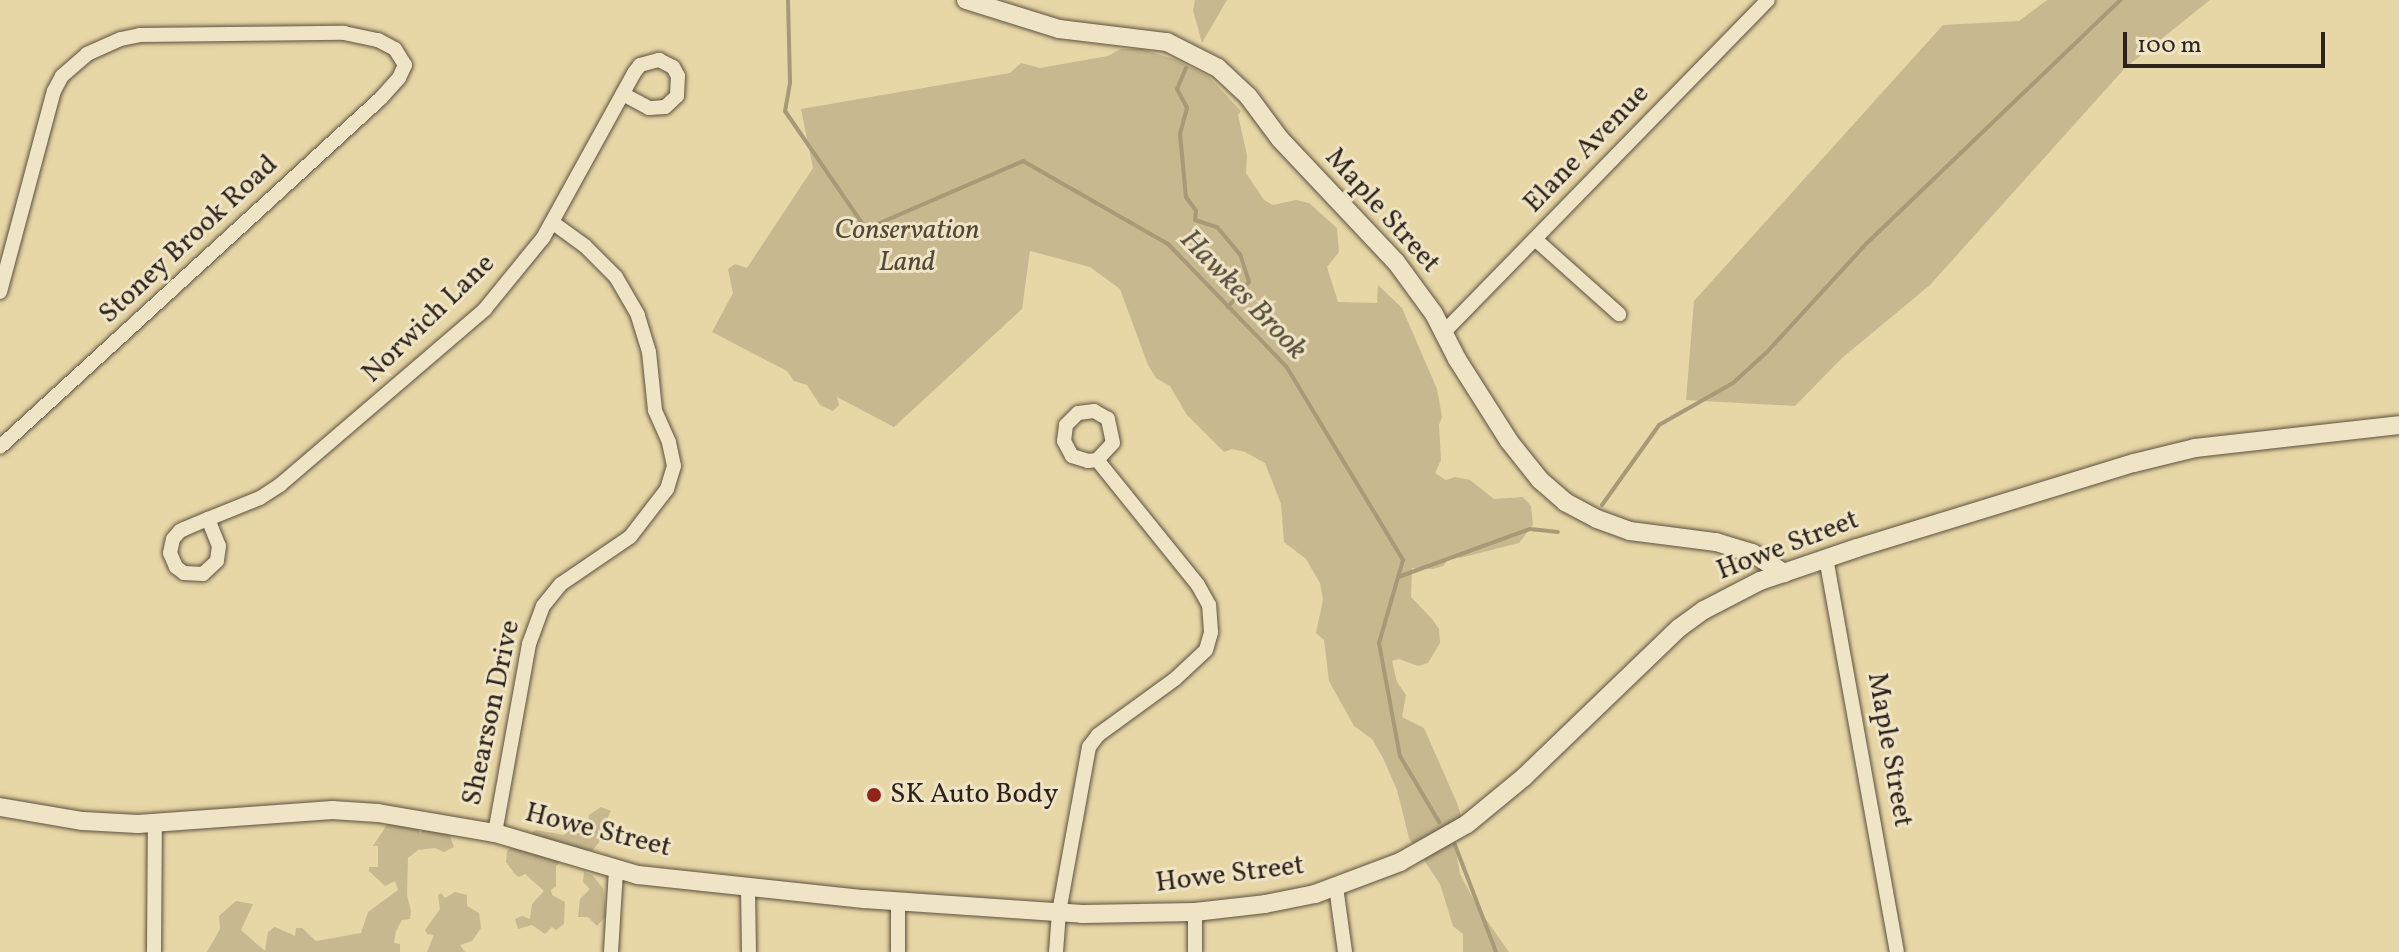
<!DOCTYPE html>
<html>
<head>
<meta charset="utf-8">
<style>
	body { margin:0 }
	#map { position:relative; width:2399px; height:952px; overflow:hidden; background:#e7d6a6; font-family:Vollkorn,serif }
	div>[style] { position:absolute }
	.green>* { inset:0; background:#c7b88f }
	.stream>* { height:4px; margin:-2px; padding:0 2px; transform-origin:2px; border-radius:2px; background:#a89977 }
	.roads { filter:drop-shadow(0 0 2px #5c503e) drop-shadow(0 0 2px #5c503e) }
	.minor>* { height:14px; margin:-7px; padding:0 7px; transform-origin:7px; border-radius:7px; background:#efe4c5 }
	.tertiary>* { height:18px; margin:-9px; padding:0 9px; transform-origin:9px; border-radius:9px; background:#efe4c5 }
	.dots>* { width:22px; height:22px; translate:-50% -50%; box-sizing:border-box; border:4px solid #efe4c5; border-radius:50% }
	span { translate:-50% -50%; white-space:nowrap; text-align:center; line-height:1.15; -webkit-text-stroke:6px #efe4c5; paint-order:stroke }
	.street-label { font-size:28px; color:#2d231c }
	.park-label { font-size:28px; color:#544839; font-style:italic }
	.poi-label { font-size:28px; color:#2d231c }
	.left { translate:0 -50%; text-align:left }
	.water-label { font-size:30px; color:#584c3c; font-style:italic }
	.scale { position:absolute; left:2123px; top:32px; width:202px; height:36px; box-sizing:border-box; border:4px solid #2d231c; border-top:0; padding-left:10px; font-size:24px; line-height:28px; white-space:nowrap; color:#2d231c; -webkit-text-stroke:6px #efe4c5; paint-order:stroke }
</style>
</head>
<body>
<div id="map">
	<div class="green">
		<div style="clip-path:polygon(1195px 0,1227px 0,1202px 43px,1193px 10px)"></div>
		<div style="clip-path:polygon(2047px 0,2210px 0,2125px 68px,1930px 285px,1842px 358px,1795px 406px,1686px 400px,1694px 301px,1943px 25px,2019px 21px)"></div>
		<div style="clip-path:polygon(1121px 49px,1141px 49px,1174px 59px,1209px 77px,1241px 111px,1238px 115px,1247px 155px,1246px 173px,1264px 200px,1273px 205px,1296px 200px,1309px 203px,1337px 228px,1339px 252px,1327px 267px,1338px 302px,1377px 303px,1378px 285px,1402px 308px,1437px 389px,1442px 417px,1439px 425px,1441px 460px,1435px 473px,1446px 480px,1455px 477px,1470px 480px,1494px 499px,1523px 497px,1531px 506px,1533px 525px,1519px 543px,1460px 558px,1451px 556px,1443px 566px,1433px 569px,1412px 568px,1411px 597px,1432px 619px,1439px 629px,1440px 643px,1428px 663px,1418px 666px,1399px 659px,1392px 661px,1397px 682px,1406px 695px,1402px 717px,1424px 728px,1457px 803px,1461px 816px,1455px 845px,1460px 874px,1478px 908px,1509px 952px,1463px 952px,1463px 934px,1453px 926px,1440px 884px,1409px 838px,1397px 790px,1383px 758px,1372px 739px,1354px 726px,1329px 681px,1324px 640px,1316px 633px,1323px 600px,1320px 583px,1306px 559px,1284px 542px,1281px 504px,1265px 463px,1245px 452px,1232px 449px,1224px 452px,1187px 415px,1170px 386px,1156px 378px,1148px 365px,1120px 289px,1090px 267px,1030px 251px,1022px 309px,894px 427px,837px 397px,839px 405px,833px 411px,820px 405px,807px 385px,794px 381px,787px 371px,712px 332px,733px 293px,728px 269px,735px 264px,747px 268px,813px 168px,801px 109px,1010px 73px,1021px 63px,1040px 68px,1108px 56px)"></div>
		<div style="clip-path:polygon(601px 807px,611px 811px,606px 820px,610px 822px,606px 833px,593px 850px,571px 852px,556px 866px,556px 886px,551px 890px,552px 895px,565px 902px,564px 924px,556px 930px,552px 927px,545px 934px,532px 925px,518px 929px,515px 919px,522px 916px,530px 919px,532px 904px,544px 891px,525px 874px,519px 877px,515px 874px,506px 862px,507px 851px,536px 830px,564px 835px,570px 829px,588px 826px,589px 815px)"></div>
		<div style="clip-path:polygon(388px 823px,418px 828px,420px 834px,424px 829px,449px 833px,454px 847px,444px 852px,435px 848px,418px 850px,408px 858px,407px 895px,411px 911px,410px 919px,402px 920px,396px 931px,394px 943px,400px 944px,400px 952px,207px 952px,220px 929px,219px 916px,236px 901px,253px 904px,241px 930px,265px 951px,268px 932px,275px 927px,295px 936px,296px 928px,302px 928px,316px 941px,361px 933px,368px 912px,398px 890px,395px 881px,385px 886px,369px 871px,369px 867px,378px 867px,378px 846px,373px 846px)"></div>
		<div style="clip-path:polygon(584px 872px,592px 875px,603px 888px,606px 916px,597px 926px,588px 917px,578px 917px,580px 899px,590px 889px,583px 882px)"></div>
		<div style="clip-path:polygon(455px 892px,467px 895px,467px 906px,479px 913px,481px 928px,472px 941px,460px 945px,465px 952px,427px 952px,434px 935px,427px 934px,425px 930px,440px 909px,438px 895px,441px 893px,445px 898px)"></div>
	</div>
	<div class="stream">
		<div style="left:788px;top:0;width:83px;rotate:88.6deg"></div>
		<div style="left:790px;top:83px;width:28px;rotate:100deg"></div>
		<div style="left:785px;top:111px;width:143px;rotate:55.5deg"></div>
		<div style="left:866px;top:229px;width:171px;rotate:-23.4deg"></div>
		<div style="left:1023px;top:161px;width:167px;rotate:29.8deg"></div>
		<div style="left:1168px;top:244px;width:170px;rotate:46deg"></div>
		<div style="left:1286px;top:366px;width:227px;rotate:58.9deg"></div>
		<div style="left:1403px;top:560px;width:86px;rotate:106.1deg"></div>
		<div style="left:1379px;top:643px;width:115px;rotate:79.5deg"></div>
		<div style="left:1400px;top:756px;width:77px;rotate:59.4deg"></div>
		<div style="left:1186px;top:68px;width:23px;rotate:113deg"></div>
		<div style="left:1177px;top:89px;width:21px;rotate:62deg"></div>
		<div style="left:1187px;top:108px;width:27px;rotate:105deg"></div>
		<div style="left:1180px;top:134px;width:63px;rotate:84.6deg"></div>
		<div style="left:1186px;top:197px;width:17px;rotate:54deg"></div>
		<div style="left:1196px;top:211px;width:9px;rotate:96deg"></div>
		<div style="left:1195px;top:220px;width:23px;rotate:18deg"></div>
		<div style="left:1217px;top:227px;width:35px;rotate:50deg"></div>
		<div style="left:1240px;top:254px;width:29px;rotate:72deg"></div>
		<div style="left:1249px;top:282px;width:33px;rotate:130deg"></div>
		<div style="left:1602px;top:505px;width:98px;rotate:-54.5deg"></div>
		<div style="left:1659px;top:425px;width:85px;rotate:-29.6deg"></div>
		<div style="left:1733px;top:383px;width:46px;rotate:-42.4deg"></div>
		<div style="left:1767px;top:352px;width:148px;rotate:-47.5deg"></div>
		<div style="left:1867px;top:243px;width:351px;rotate:-43.8deg"></div>
		<div style="left:1398px;top:577px;width:140px;rotate:-20deg"></div>
		<div style="left:1530px;top:529px;width:28px;rotate:6deg"></div>
		<div style="left:1455px;top:845px;width:115px;rotate:69deg"></div>
	</div>
	<div class="roads">
		<div class="minor">
			<div style="left:1535px;top:239px;width:113px;rotate:41.8deg"></div>
			<div style="left:0;top:292px;width:208px;rotate:-75deg"></div>
			<div style="left:54px;top:91px;width:17px;rotate:-62deg"></div>
			<div style="left:62px;top:76px;width:33px;rotate:-41deg"></div>
			<div style="left:87px;top:54px;width:37px;rotate:-24deg"></div>
			<div style="left:121px;top:39px;width:19px;rotate:-12deg"></div>
			<div style="left:140px;top:35px;width:204px;rotate:-0.6deg"></div>
			<div style="left:344px;top:33px;width:35px;rotate:12deg"></div>
			<div style="left:378px;top:40px;width:19px;rotate:28deg"></div>
			<div style="left:395px;top:49px;width:19px;rotate:58deg"></div>
			<div style="left:405px;top:65px;width:14px;rotate:115deg"></div>
			<div style="left:399px;top:78px;width:28px;rotate:132deg"></div>
			<div style="left:380px;top:99px;width:515px;rotate:137.52deg"></div>
			<div style="left:1443px;top:333px;width:465px;rotate:-45.7deg"></div>
			<div style="left:208px;top:519px;width:29px;rotate:68deg"></div>
			<div style="left:219px;top:546px;width:15px;rotate:98deg"></div>
			<div style="left:217px;top:561px;width:19px;rotate:137deg"></div>
			<div style="left:203px;top:574px;width:19px;rotate:-177deg"></div>
			<div style="left:184px;top:573px;width:10px;rotate:-143deg"></div>
			<div style="left:176px;top:567px;width:15px;rotate:-113deg"></div>
			<div style="left:170px;top:553px;width:14px;rotate:-78deg"></div>
			<div style="left:173px;top:539px;width:11px;rotate:-49deg"></div>
			<div style="left:180px;top:531px;width:4px;rotate:-27deg"></div>
			<div style="left:184px;top:529px;width:26px;rotate:-23deg"></div>
			<div style="left:208px;top:519px;width:56px;rotate:-22deg"></div>
			<div style="left:260px;top:498px;width:24px;rotate:-33deg"></div>
			<div style="left:280px;top:485px;width:270px;rotate:-40.6deg"></div>
			<div style="left:485px;top:309px;width:92px;rotate:-50.8deg"></div>
			<div style="left:543px;top:238px;width:188px;rotate:-61.1deg"></div>
			<div style="left:634px;top:73px;width:10px;rotate:-53deg"></div>
			<div style="left:640px;top:65px;width:20px;rotate:-15deg"></div>
			<div style="left:659px;top:60px;width:16px;rotate:27deg"></div>
			<div style="left:673px;top:67px;width:10px;rotate:61deg"></div>
			<div style="left:678px;top:76px;width:20px;rotate:93deg"></div>
			<div style="left:677px;top:96px;width:16px;rotate:137deg"></div>
			<div style="left:665px;top:107px;width:16px;rotate:176deg"></div>
			<div style="left:649px;top:108px;width:30px;rotate:-152deg"></div>
			<div style="left:1826px;top:558px;width:400px;rotate:79.8deg"></div>
			<div style="left:495px;top:833px;width:192px;rotate:-79.8deg"></div>
			<div style="left:529px;top:644px;width:40px;rotate:-69.8deg"></div>
			<div style="left:543px;top:606px;width:28px;rotate:-51deg"></div>
			<div style="left:561px;top:584px;width:83px;rotate:-34.3deg"></div>
			<div style="left:630px;top:537px;width:61px;rotate:-52.4deg"></div>
			<div style="left:667px;top:489px;width:24px;rotate:-73deg"></div>
			<div style="left:674px;top:466px;width:25px;rotate:-102deg"></div>
			<div style="left:669px;top:442px;width:35px;rotate:-114deg"></div>
			<div style="left:655px;top:410px;width:58px;rotate:-95.9deg"></div>
			<div style="left:649px;top:352px;width:39px;rotate:-107deg"></div>
			<div style="left:638px;top:315px;width:44px;rotate:-120.1deg"></div>
			<div style="left:616px;top:277px;width:44px;rotate:-135deg"></div>
			<div style="left:585px;top:246px;width:39px;rotate:-144deg"></div>
			<div style="left:1336px;top:887px;width:66px;rotate:82.1deg"></div>
			<div style="left:748px;top:889px;width:63px;rotate:89.1deg"></div>
			<div style="left:898px;top:901px;width:51px;rotate:90deg"></div>
			<div style="left:154px;top:952px;width:129px;rotate:-89.6deg"></div>
			<div style="left:611px;top:952px;width:82px;rotate:-86.5deg"></div>
			<div style="left:1056px;top:952px;width:40px;rotate:-85.7deg"></div>
			<div style="left:1059px;top:912px;width:168px;rotate:-79.7deg"></div>
			<div style="left:1089px;top:747px;width:15px;rotate:-53deg"></div>
			<div style="left:1098px;top:735px;width:95px;rotate:-36deg"></div>
			<div style="left:1175px;top:679px;width:42px;rotate:-43.1deg"></div>
			<div style="left:1206px;top:650px;width:19px;rotate:-74deg"></div>
			<div style="left:1211px;top:632px;width:27px;rotate:-94deg"></div>
			<div style="left:1209px;top:605px;width:23px;rotate:-119deg"></div>
			<div style="left:1198px;top:585px;width:161px;rotate:-128.9deg"></div>
			<div style="left:1097px;top:460px;width:23px;rotate:-47deg"></div>
			<div style="left:1113px;top:443px;width:25px;rotate:-102deg"></div>
			<div style="left:1108px;top:419px;width:16px;rotate:-150deg"></div>
			<div style="left:1094px;top:411px;width:16px;rotate:173deg"></div>
			<div style="left:1078px;top:413px;width:17px;rotate:135deg"></div>
			<div style="left:1066px;top:425px;width:16px;rotate:97deg"></div>
			<div style="left:1064px;top:441px;width:17px;rotate:62deg"></div>
			<div style="left:1072px;top:456px;width:17px;rotate:17deg"></div>
			<div style="left:1088px;top:461px;width:9px;rotate:-6deg"></div>
			<div style="left:1195px;top:952px;width:40px;rotate:-90deg"></div>
		</div>
		<div class="tertiary">
			<div style="left:966px;top:0;width:97px;rotate:17.3deg"></div>
			<div style="left:1059px;top:29px;width:109px;rotate:6.9deg"></div>
			<div style="left:1167px;top:42px;width:57px;rotate:27deg"></div>
			<div style="left:1218px;top:68px;width:41px;rotate:43deg"></div>
			<div style="left:1248px;top:96px;width:54px;rotate:53.3deg"></div>
			<div style="left:1280px;top:139px;width:169px;rotate:46.7deg"></div>
			<div style="left:1396px;top:262px;width:64px;rotate:53.8deg"></div>
			<div style="left:1434px;top:314px;width:51px;rotate:62.9deg"></div>
			<div style="left:1457px;top:359px;width:97px;rotate:57.6deg"></div>
			<div style="left:1509px;top:441px;width:50px;rotate:51.5deg"></div>
			<div style="left:1540px;top:480px;width:33px;rotate:41deg"></div>
			<div style="left:1565px;top:502px;width:36px;rotate:28deg"></div>
			<div style="left:1597px;top:519px;width:35px;rotate:20deg"></div>
			<div style="left:1630px;top:531px;width:87px;rotate:7.3deg"></div>
			<div style="left:1716px;top:542px;width:38px;rotate:17deg"></div>
			<div style="left:1752px;top:553px;width:38px;rotate:32deg"></div>
			<div style="left:0;top:807px;width:84px;rotate:9.6deg"></div>
			<div style="left:83px;top:821px;width:55px;rotate:3.1deg"></div>
			<div style="left:138px;top:824px;width:195px;rotate:-4.1deg"></div>
			<div style="left:332px;top:810px;width:46px;rotate:3.7deg"></div>
			<div style="left:378px;top:813px;width:119px;rotate:9.7deg"></div>
			<div style="left:495px;top:833px;width:149px;rotate:16.4deg"></div>
			<div style="left:638px;top:875px;width:227px;rotate:6.1deg"></div>
			<div style="left:864px;top:899px;width:219px;rotate:3.9deg"></div>
			<div style="left:1082px;top:914px;width:113px;rotate:-1deg"></div>
			<div style="left:1195px;top:912px;width:70px;rotate:-6.5deg"></div>
			<div style="left:1265px;top:904px;width:51px;rotate:-11.3deg"></div>
			<div style="left:1315px;top:894px;width:91px;rotate:-20.6deg"></div>
			<div style="left:1400px;top:862px;width:77px;rotate:-29.6deg"></div>
			<div style="left:1467px;top:824px;width:74px;rotate:-39.5deg"></div>
			<div style="left:1524px;top:777px;width:215px;rotate:-43.9deg"></div>
			<div style="left:1679px;top:628px;width:31px;rotate:-36deg"></div>
			<div style="left:1704px;top:610px;width:63px;rotate:-27.4deg"></div>
			<div style="left:1760px;top:581px;width:102px;rotate:-18.8deg"></div>
			<div style="left:1857px;top:548px;width:290px;rotate:-17.1deg"></div>
			<div style="left:2134px;top:463px;width:63px;rotate:-13.8deg"></div>
			<div style="left:2195px;top:448px;width:205px;rotate:-6.4deg"></div>
		</div>
	</div>
	<div class="dots">
		<div style="left:874px;top:795px;background:#8f2418"></div>
	</div>
	<div class="street-label">
		<span style="left:1587px;top:149px;rotate:-46deg">Elane Avenue</span>
		<span style="left:1382px;top:211px;rotate:48deg">Maple Street</span>
		<span style="left:189px;top:240px;rotate:-43deg">Stoney Brook Road</span>
		<span style="left:429px;top:319px;rotate:-44deg">Norwich Lane</span>
		<span style="left:1788px;top:546px;rotate:-21deg">Howe Street</span>
		<span style="left:492px;top:713px;rotate:-78deg">Shearson Drive</span>
		<span style="left:1889px;top:750px;rotate:80deg">Maple Street</span>
		<span style="left:598px;top:831px;rotate:14deg">Howe Street</span>
		<span style="left:1230px;top:875px;rotate:-7deg">Howe Street</span>
	</div>
	<div class="park-label">
		<span style="left:907px;top:247px">Conservation<br>Land</span>
	</div>
	<div class="poi-label">
		<span class="left" style="left:890px;top:795px">SK Auto Body</span>
	</div>
	<div class="water-label">
		<span style="left:1243px;top:295px;rotate:46deg">Hawkes Brook</span>
	</div>
	<div class="scale">100 m</div>
</div>
</body>
</html>
